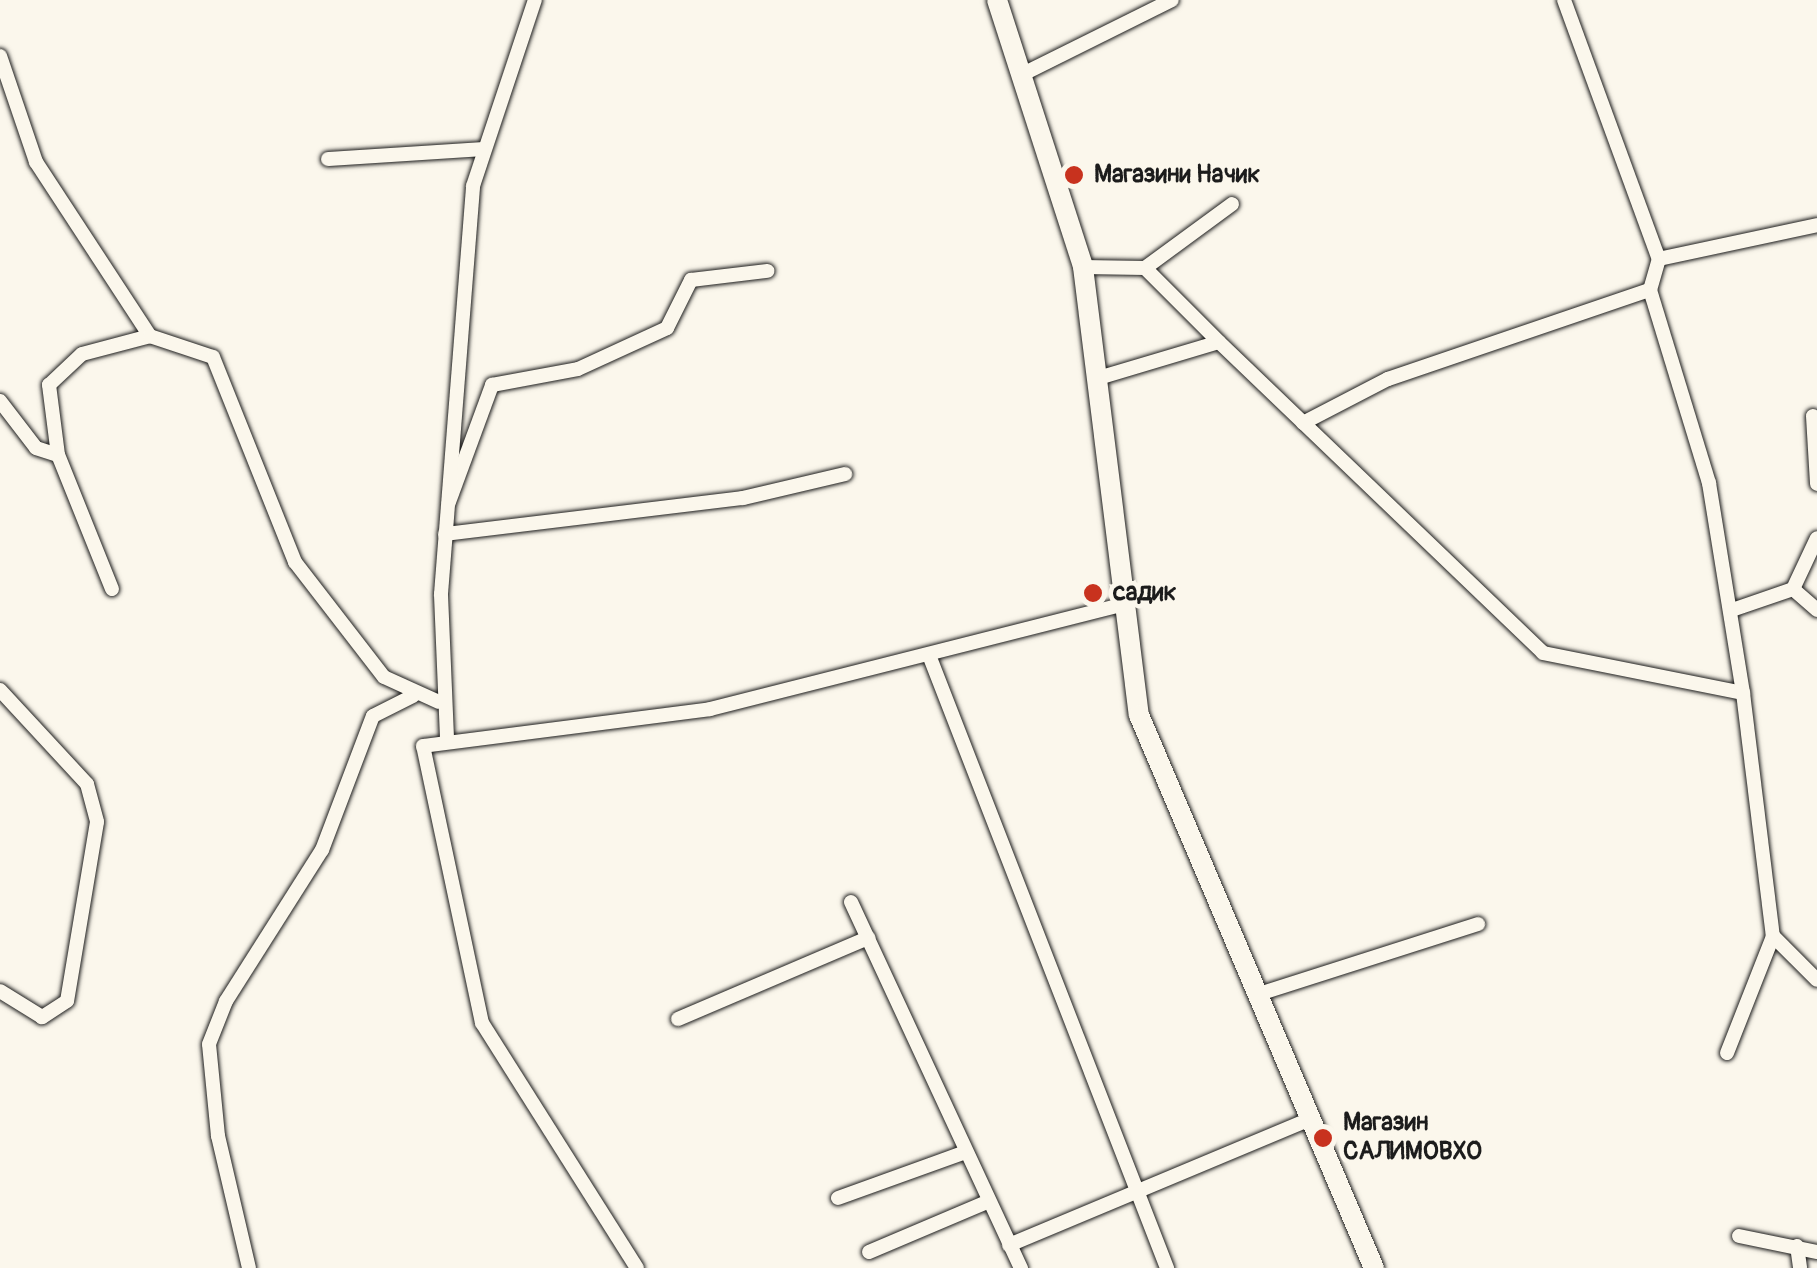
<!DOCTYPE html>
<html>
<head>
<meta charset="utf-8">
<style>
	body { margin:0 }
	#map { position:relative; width:1817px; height:1268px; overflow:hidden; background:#fbf7ec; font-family:Pangolin,sans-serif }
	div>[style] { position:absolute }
	.roads { filter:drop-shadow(0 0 2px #1c1c1c) drop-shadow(0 0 2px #1c1c1c) }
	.street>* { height:14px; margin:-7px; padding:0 7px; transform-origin:7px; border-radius:7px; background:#fbf7ec }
	.secondary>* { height:20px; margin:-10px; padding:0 10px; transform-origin:10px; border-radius:10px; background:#fbf7ec }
	.dots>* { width:28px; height:28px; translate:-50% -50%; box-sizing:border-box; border:5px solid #fbf7ec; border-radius:50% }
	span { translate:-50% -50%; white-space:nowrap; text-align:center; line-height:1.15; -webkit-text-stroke:9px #fbf7ec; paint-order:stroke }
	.poi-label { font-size:25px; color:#1c1c1c; font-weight:700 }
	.left { translate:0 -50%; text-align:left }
</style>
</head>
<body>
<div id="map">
	<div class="roads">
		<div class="street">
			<div style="left:1564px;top:0;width:276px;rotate:69.9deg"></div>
			<div style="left:0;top:56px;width:112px;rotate:71.2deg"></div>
			<div style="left:36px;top:162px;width:208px;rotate:56.8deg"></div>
			<div style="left:1023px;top:74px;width:166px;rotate:-26.4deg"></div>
			<div style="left:328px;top:159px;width:153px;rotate:-3.7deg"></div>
			<div style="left:1083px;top:267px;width:62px;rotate:0.9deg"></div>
			<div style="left:1145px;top:268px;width:105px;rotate:45deg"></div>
			<div style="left:1145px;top:268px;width:108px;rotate:-36.3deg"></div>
			<div style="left:1650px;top:290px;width:202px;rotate:73deg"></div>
			<div style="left:1709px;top:483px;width:213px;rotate:80.8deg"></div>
			<div style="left:1095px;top:379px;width:129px;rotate:-16.6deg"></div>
			<div style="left:1219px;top:342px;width:449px;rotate:43.8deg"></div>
			<div style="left:1543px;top:653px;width:204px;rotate:11.3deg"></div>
			<div style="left:1743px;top:693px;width:245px;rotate:83deg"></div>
			<div style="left:1773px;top:936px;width:62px;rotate:45deg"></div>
			<div style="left:0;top:401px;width:59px;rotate:52.5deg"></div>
			<div style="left:36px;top:448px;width:23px;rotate:18deg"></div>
			<div style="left:1813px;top:416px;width:68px;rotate:86.6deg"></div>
			<div style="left:1303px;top:423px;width:96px;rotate:-27.4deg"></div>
			<div style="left:1388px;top:379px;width:277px;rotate:-18.8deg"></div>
			<div style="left:1650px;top:290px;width:32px;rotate:-74deg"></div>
			<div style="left:1659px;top:259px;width:162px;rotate:-12.1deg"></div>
			<div style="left:449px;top:502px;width:125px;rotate:-69.8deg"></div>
			<div style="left:492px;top:385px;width:87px;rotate:-10.5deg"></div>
			<div style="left:578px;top:369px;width:98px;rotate:-24.7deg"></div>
			<div style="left:667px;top:328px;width:54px;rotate:-63.4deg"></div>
			<div style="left:691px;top:280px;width:77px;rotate:-6.8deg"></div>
			<div style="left:445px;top:534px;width:300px;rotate:-6.9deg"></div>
			<div style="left:743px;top:498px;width:105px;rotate:-13.2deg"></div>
			<div style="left:112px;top:589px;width:144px;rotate:-111.9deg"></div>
			<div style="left:58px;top:455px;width:71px;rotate:-97.3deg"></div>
			<div style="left:49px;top:385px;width:45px;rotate:-43.2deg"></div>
			<div style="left:82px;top:354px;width:70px;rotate:-14.8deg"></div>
			<div style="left:150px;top:336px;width:66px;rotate:18.4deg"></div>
			<div style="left:213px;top:357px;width:221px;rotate:68.2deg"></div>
			<div style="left:295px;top:562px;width:145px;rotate:52.3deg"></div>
			<div style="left:384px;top:677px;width:60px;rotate:24.4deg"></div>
			<div style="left:1793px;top:589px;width:32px;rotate:41deg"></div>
			<div style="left:1732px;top:610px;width:65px;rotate:-19deg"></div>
			<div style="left:1793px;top:589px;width:56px;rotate:-64.8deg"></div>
			<div style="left:929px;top:655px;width:658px;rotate:68.78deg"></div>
			<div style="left:0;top:690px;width:128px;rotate:47.2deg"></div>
			<div style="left:87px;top:784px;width:39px;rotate:75deg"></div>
			<div style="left:97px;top:822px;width:181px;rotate:99.5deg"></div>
			<div style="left:67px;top:1001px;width:30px;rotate:147deg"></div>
			<div style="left:42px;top:1017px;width:49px;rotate:-148.2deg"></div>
			<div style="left:447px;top:738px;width:144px;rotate:-92.4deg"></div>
			<div style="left:441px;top:594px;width:409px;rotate:-85.5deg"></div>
			<div style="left:473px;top:186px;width:196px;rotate:-71.6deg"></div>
			<div style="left:851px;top:902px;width:404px;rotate:65.1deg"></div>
			<div style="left:1259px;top:994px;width:230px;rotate:-17.7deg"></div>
			<div style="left:678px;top:1019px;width:207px;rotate:-23.1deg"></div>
			<div style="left:1727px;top:1053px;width:126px;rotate:-68.5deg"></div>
			<div style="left:838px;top:1198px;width:136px;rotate:-19.8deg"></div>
			<div style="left:1739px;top:1236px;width:80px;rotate:11.6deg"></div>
			<div style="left:1009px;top:1245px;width:326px;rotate:-22.7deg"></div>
			<div style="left:1797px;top:1246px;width:22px;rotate:82deg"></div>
			<div style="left:869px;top:1252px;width:130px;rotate:-23deg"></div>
			<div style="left:249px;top:1268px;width:136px;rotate:-103.2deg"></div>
			<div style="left:218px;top:1136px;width:92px;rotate:-95.6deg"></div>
			<div style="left:209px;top:1044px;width:46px;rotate:-68.4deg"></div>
			<div style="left:226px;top:1001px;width:179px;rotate:-57.6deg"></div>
			<div style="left:322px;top:850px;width:143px;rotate:-69.2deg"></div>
			<div style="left:373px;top:716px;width:45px;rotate:-26.6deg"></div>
			<div style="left:637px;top:1268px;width:290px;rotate:-122.3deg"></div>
			<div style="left:482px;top:1023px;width:283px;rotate:-102deg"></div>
			<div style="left:423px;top:746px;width:289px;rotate:-7.3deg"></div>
			<div style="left:710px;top:709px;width:423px;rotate:-14.2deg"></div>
		</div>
		<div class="secondary">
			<div style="left:997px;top:0;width:281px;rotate:72.1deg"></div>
			<div style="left:1083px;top:267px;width:451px;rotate:82.9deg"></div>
			<div style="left:1139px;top:715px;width:601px;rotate:66.98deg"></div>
		</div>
	</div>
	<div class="dots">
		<div style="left:1074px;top:175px;background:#c8321e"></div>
		<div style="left:1093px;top:593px;background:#c8321e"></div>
		<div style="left:1323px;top:1138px;background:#c8321e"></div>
	</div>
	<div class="poi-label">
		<span class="left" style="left:1094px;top:175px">Магазини Начик</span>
		<span class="left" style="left:1113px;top:593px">садик</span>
		<span class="left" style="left:1343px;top:1138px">Магазин<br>САЛИМОВХО</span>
	</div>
</div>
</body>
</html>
